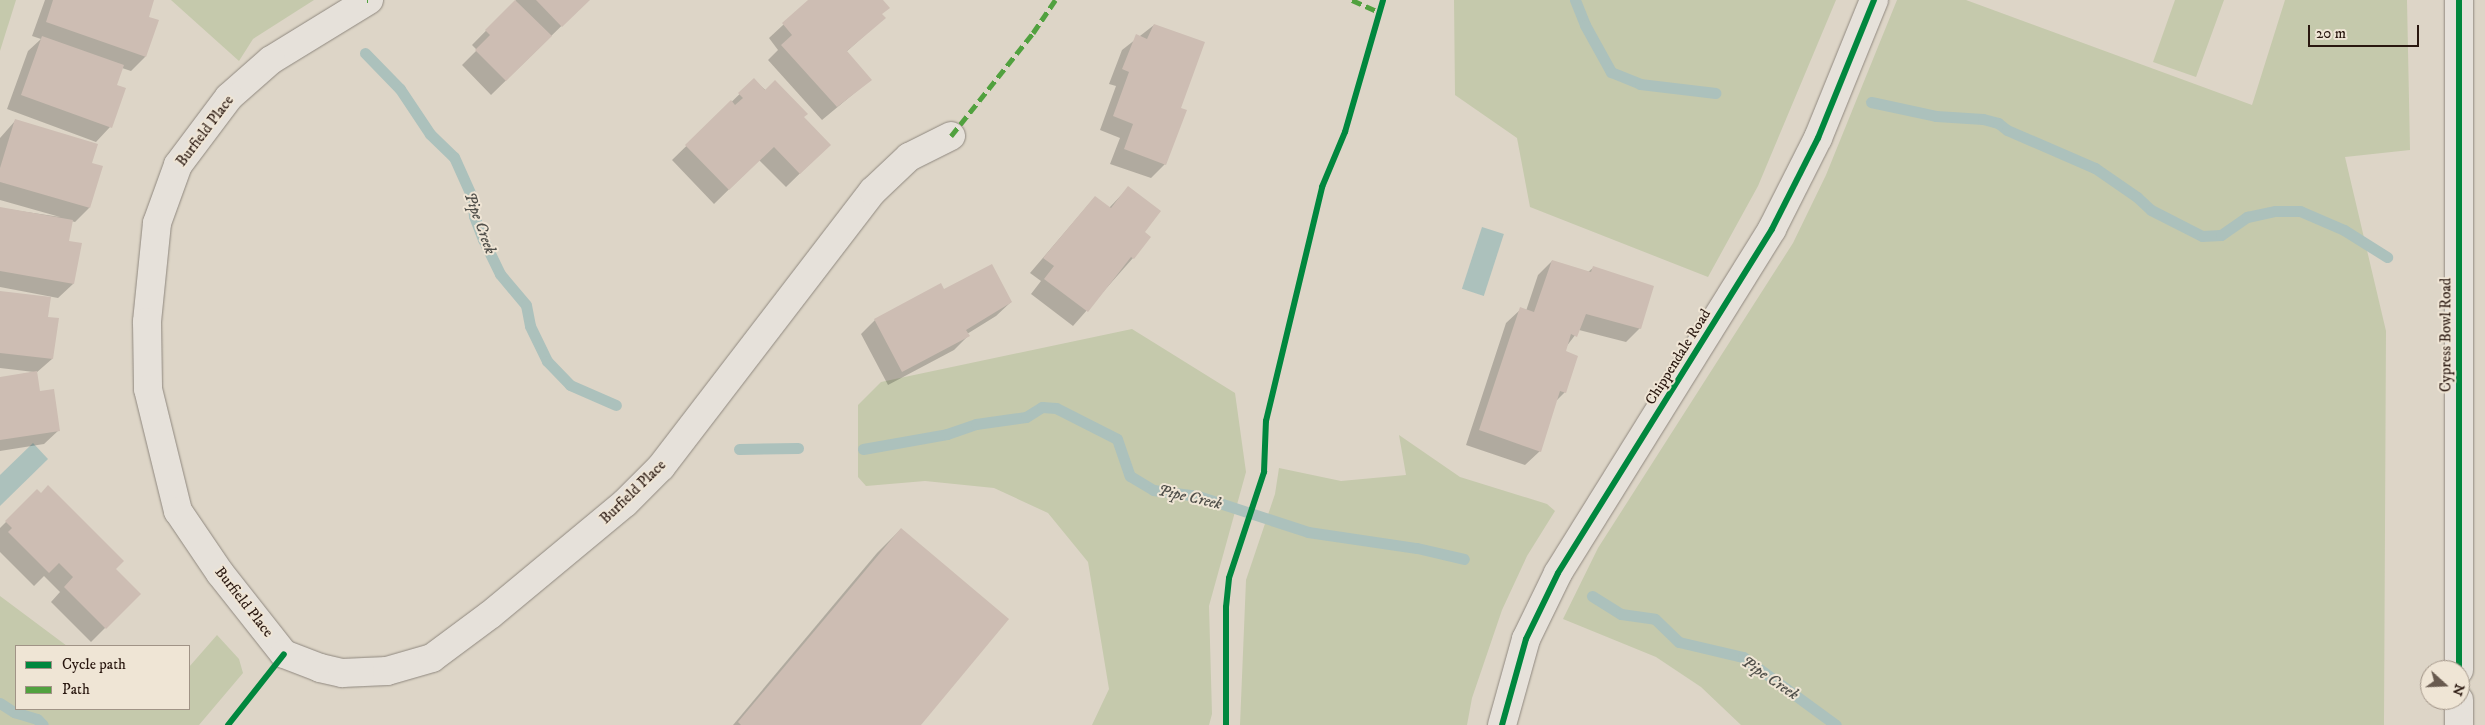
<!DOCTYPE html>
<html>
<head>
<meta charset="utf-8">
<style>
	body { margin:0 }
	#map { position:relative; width:2485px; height:725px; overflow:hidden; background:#ddd5c7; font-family:"IM FELL DW Pica",serif }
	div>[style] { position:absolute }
	.green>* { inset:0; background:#c5c9ac }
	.water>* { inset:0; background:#acc1bc; transform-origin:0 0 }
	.shadow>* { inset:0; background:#0003 }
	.stream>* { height:11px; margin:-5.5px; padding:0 5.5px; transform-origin:5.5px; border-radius:5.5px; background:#acc1bc }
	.building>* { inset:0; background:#cdbdb3 }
	.roads { filter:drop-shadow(0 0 1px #8f887f) drop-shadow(0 0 1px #8f887f) }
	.street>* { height:28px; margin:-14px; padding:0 14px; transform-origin:14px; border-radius:14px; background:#e6e1da }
	.secondary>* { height:28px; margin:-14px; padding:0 14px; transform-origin:14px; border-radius:14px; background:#e6e1da }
	.quiet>* { height:5px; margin-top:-2.5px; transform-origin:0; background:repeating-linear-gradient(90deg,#51a13f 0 10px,transparent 0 15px) }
	.cycleway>* { height:6px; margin:-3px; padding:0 3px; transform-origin:3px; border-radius:3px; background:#00873e }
	span { translate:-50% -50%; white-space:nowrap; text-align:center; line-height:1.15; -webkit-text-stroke:4px #efe5d5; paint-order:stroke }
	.street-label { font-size:15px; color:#29170f }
	.water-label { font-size:16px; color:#504f4a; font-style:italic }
	.legend { position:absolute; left:15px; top:645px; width:175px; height:65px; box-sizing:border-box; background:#efe5d5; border:1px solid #a09386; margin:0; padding:6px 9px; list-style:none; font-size:15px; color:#29170f }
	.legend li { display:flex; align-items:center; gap:10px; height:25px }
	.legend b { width:25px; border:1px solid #a09386 }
	.north { position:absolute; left:2420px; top:660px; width:50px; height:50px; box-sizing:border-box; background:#efe5d5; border:1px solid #a09386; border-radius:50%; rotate:110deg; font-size:14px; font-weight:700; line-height:20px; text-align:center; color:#29170f }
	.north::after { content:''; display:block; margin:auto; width:18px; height:22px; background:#685a4f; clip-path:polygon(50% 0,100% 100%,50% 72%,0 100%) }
	.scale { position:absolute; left:2308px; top:25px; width:111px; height:22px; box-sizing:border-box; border:2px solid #29170f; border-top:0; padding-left:6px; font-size:15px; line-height:18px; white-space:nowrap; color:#29170f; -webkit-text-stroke:4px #efe5d5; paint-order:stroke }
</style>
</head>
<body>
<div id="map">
	<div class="green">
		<div style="clip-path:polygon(0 0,16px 0,0 51px)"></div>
		<div style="clip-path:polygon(171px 0,314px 0,253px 39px,239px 61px)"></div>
		<div style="clip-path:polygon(1454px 0,1836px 0,1758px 186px,1708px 277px,1530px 207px,1517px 138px,1455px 95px)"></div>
		<div style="clip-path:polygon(1897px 0,1966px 0,2252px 105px,2285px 0,2407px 0,2410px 150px,2345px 157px,2386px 331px,2384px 725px,1741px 725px,1701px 687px,1656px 657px,1563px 619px,1598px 548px,1793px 243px,1826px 175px)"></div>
		<div style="clip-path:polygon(2175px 0,2224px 0,2196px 77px,2153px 62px)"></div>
		<div style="clip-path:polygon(1132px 329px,1235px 393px,1246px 472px,1209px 606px,1212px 714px,1209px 725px,1092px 725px,1109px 689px,1088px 562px,1048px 513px,994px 488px,925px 481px,866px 486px,858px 477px,858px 405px,881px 382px)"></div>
		<div style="clip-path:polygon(1399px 435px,1460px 477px,1547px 504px,1555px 511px,1527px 556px,1502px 610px,1472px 698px,1467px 725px,1240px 725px,1246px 580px,1275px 494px,1279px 468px,1341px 481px,1406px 475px)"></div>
		<div style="clip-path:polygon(0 596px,67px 646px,16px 646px,16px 709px,189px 709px,189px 667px,217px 635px,239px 659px,243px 673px,199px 725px,0 725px)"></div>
	</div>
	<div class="water">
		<div style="left:1482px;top:227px;width:23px;height:65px;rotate:18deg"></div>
		<div style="clip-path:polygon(33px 443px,48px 459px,0 506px,0 475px)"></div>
	</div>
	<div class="shadow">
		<div style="clip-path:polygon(45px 0,153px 0,147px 17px,145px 57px,131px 71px,122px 68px,115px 86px,124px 89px,110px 127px,96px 142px,7px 109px,28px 51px,41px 39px,32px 36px)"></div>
		<div style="clip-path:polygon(516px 0,588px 0,491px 95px,462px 65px,477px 50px,472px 45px)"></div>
		<div style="clip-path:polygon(810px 0,882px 0,881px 15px,884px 18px,846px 52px,870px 80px,822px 120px,768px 60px,778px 50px,769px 38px)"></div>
		<div style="clip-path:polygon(1154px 25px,1179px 108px,1165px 164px,1151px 178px,1110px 164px,1120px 138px,1100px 130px,1116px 86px,1109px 84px,1122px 50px)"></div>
		<div style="clip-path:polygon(754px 80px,829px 145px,786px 187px,759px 160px,714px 204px,672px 160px)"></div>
		<div style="clip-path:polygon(15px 121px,91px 164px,89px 208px,75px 222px,71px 221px,67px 242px,73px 284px,58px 298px,0 287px,0 208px,60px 217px,0 200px,0 138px)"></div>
		<div style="clip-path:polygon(1128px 188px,1143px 232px,1133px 258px,1073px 326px,1031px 294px,1041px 281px,1030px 273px,1095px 197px,1109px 208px)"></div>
		<div style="clip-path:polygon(1552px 261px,1588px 272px,1594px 267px,1640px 328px,1626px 342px,1579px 330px,1566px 347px,1565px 392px,1555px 402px,1540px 451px,1525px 465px,1466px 445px,1506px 323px,1521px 309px,1526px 311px,1538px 275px)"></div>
		<div style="clip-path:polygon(944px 291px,1011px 302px,996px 316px,967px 334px,968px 336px,954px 350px,888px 385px,861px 334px,875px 320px)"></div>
		<div style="clip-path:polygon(0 292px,47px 318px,52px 359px,36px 373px,39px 393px,59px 430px,44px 444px,0 451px,0 378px,34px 372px,0 368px)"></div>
		<div style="clip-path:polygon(37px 491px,139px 594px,91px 642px,51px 602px,60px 592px,44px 576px,34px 586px,0 552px,0 528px)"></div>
		<div style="clip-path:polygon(901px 529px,919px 725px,733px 725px,877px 553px)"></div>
	</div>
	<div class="stream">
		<div style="left:1575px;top:0;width:27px;rotate:68deg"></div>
		<div style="left:1585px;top:25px;width:54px;rotate:61deg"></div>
		<div style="left:1611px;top:72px;width:31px;rotate:22deg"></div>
		<div style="left:1640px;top:84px;width:76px;rotate:6.8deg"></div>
		<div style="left:365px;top:53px;width:50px;rotate:45.8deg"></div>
		<div style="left:400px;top:89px;width:54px;rotate:56.3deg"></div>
		<div style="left:430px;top:134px;width:33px;rotate:44deg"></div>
		<div style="left:454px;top:157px;width:44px;rotate:65.8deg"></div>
		<div style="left:472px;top:197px;width:19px;rotate:84deg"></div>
		<div style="left:474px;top:216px;width:25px;rotate:69deg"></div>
		<div style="left:483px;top:239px;width:39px;rotate:64deg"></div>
		<div style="left:500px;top:274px;width:40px;rotate:50deg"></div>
		<div style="left:526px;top:305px;width:21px;rotate:79deg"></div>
		<div style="left:530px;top:326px;width:39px;rotate:64deg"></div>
		<div style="left:547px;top:361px;width:33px;rotate:46deg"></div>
		<div style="left:570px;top:385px;width:50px;rotate:23.5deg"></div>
		<div style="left:1871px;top:102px;width:66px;rotate:12.2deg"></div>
		<div style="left:1936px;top:116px;width:47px;rotate:3.7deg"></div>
		<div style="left:1983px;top:119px;width:16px;rotate:15deg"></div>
		<div style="left:1998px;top:123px;width:11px;rotate:38deg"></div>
		<div style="left:2007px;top:130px;width:96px;rotate:23.4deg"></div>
		<div style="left:2095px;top:168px;width:51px;rotate:34.6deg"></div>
		<div style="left:2137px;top:197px;width:19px;rotate:43deg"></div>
		<div style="left:2151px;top:210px;width:57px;rotate:27deg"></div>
		<div style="left:2202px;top:236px;width:19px;rotate:-3deg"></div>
		<div style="left:2221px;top:235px;width:32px;rotate:-35deg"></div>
		<div style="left:2247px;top:217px;width:29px;rotate:-12deg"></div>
		<div style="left:2275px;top:211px;width:25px"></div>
		<div style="left:2300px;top:211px;width:48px;rotate:23.4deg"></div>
		<div style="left:2344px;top:230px;width:51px;rotate:32.1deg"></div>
		<div style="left:739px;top:449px;width:59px;rotate:-1deg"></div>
		<div style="left:863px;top:449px;width:85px;rotate:-10.1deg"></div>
		<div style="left:947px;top:434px;width:31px;rotate:-19deg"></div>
		<div style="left:976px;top:424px;width:50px;rotate:-8deg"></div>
		<div style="left:1026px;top:417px;width:19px;rotate:-32deg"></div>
		<div style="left:1042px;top:407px;width:14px;rotate:4deg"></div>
		<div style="left:1056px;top:408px;width:68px;rotate:26.9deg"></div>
		<div style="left:1117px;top:439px;width:39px;rotate:71deg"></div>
		<div style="left:1130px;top:476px;width:27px;rotate:31deg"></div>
		<div style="left:1153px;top:490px;width:45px;rotate:7.6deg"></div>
		<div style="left:1198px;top:496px;width:116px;rotate:18.1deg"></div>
		<div style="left:1308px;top:532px;width:110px;rotate:8.4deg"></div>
		<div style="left:1417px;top:548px;width:48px;rotate:13.2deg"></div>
		<div style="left:1592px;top:596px;width:34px;rotate:32deg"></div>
		<div style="left:1621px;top:614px;width:34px;rotate:8deg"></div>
		<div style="left:1655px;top:619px;width:33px;rotate:44deg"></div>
		<div style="left:1679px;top:642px;width:66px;rotate:13.2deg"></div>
		<div style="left:1743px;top:657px;width:115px;rotate:36.2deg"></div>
		<div style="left:0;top:703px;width:17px;rotate:33deg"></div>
		<div style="left:14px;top:712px;width:24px;rotate:17deg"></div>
		<div style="left:37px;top:719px;width:8px;rotate:45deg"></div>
	</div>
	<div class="building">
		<div style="clip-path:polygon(53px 0,154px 0,149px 17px,159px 20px,146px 57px,46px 22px)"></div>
		<div style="clip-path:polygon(515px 0,552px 36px,506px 81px,475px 50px,490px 35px,485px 30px)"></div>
		<div style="clip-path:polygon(536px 0,590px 0,562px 27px)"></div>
		<div style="clip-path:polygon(808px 0,883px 0,890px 8px,882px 14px,886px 18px,847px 51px,872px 80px,837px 107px,781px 45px,792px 35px,782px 23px)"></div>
		<div style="clip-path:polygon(1154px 24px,1205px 42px,1181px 108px,1187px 110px,1166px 165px,1124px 149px,1133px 124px,1113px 116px,1129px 72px,1122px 69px,1136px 34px,1147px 39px)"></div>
		<div style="clip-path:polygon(42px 36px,124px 65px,117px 85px,126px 88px,112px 128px,21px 95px)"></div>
		<div style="clip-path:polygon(754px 78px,765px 90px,775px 80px,808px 114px,804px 117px,831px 145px,800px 174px,774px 147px,729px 190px,685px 145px,731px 100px,735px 105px,743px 98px,738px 93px)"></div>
		<div style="clip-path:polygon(15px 119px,98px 144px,92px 163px,103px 166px,90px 208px,0 182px,0 168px)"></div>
		<div style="clip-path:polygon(1128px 186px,1161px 211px,1145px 232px,1151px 237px,1134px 259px,1131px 257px,1088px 312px,1044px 279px,1054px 266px,1043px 258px,1095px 196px,1111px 208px)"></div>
		<div style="clip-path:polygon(0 207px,73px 220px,69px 241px,82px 243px,74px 284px,0 271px)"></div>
		<div style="clip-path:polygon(1552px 260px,1591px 272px,1593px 266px,1654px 286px,1641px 329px,1586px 314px,1577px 337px,1571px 334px,1566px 351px,1578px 356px,1566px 393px,1560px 391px,1541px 452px,1479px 430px,1520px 307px,1534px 312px)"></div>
		<div style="clip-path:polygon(992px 264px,1012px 302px,966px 330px,970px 336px,902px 372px,874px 319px,941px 283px,944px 289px)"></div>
		<div style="clip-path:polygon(0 291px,51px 297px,48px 317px,59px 318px,53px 359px,0 353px)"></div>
		<div style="clip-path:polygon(37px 371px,40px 391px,54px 389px,60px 431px,0 440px,0 377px)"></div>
		<div style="clip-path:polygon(48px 485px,124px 561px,116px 569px,141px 594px,106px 629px,64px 587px,73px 577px,59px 563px,49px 573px,8px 532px,12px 528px,5px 521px,37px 489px,41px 493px)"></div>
		<div style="clip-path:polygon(901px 528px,1009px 619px,921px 725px,741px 725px,738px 722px)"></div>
	</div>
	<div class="roads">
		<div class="street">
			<div style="left:369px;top:0;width:115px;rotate:148.5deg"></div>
			<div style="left:271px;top:60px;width:56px;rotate:138.6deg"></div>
			<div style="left:229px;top:97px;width:85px;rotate:126.9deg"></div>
			<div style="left:178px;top:165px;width:62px;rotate:109.9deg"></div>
			<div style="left:157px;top:223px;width:100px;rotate:95.8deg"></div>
			<div style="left:147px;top:322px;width:67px;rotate:89.1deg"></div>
			<div style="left:148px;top:389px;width:126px;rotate:76.2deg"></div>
			<div style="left:178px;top:511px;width:75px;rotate:55.9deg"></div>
			<div style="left:220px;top:573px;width:103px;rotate:51.7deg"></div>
			<div style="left:284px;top:654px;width:39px;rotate:21deg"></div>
			<div style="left:320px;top:668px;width:23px;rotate:13deg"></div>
			<div style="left:342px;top:673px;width:45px;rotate:-2.5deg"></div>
			<div style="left:387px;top:671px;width:47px;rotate:-16.1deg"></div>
			<div style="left:432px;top:658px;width:72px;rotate:-36.6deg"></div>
			<div style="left:490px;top:615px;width:175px;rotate:-39.7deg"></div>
			<div style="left:625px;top:503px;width:51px;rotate:-45deg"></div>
			<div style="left:661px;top:467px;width:348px;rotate:-52.5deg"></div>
			<div style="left:873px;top:191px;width:50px;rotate:-43.4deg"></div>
			<div style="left:909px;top:157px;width:47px;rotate:-26.6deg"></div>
		</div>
		<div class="secondary">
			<div style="left:2459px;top:0;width:670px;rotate:90deg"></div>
			<div style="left:2459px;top:700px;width:25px;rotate:90deg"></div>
			<div style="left:1502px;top:725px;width:89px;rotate:-74.4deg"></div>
			<div style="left:1526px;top:639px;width:73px;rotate:-64.1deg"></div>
			<div style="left:1558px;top:573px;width:405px;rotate:-58.1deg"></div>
			<div style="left:1772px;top:229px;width:102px;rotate:-63.2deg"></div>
			<div style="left:1818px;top:138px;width:149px;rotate:-67.9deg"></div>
		</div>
	</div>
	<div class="quiet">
		<div style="left:367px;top:0;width:1px"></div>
		<div style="left:1352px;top:0;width:30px;rotate:24deg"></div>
		<div style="left:951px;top:136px;width:132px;rotate:-51.5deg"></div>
		<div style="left:1033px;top:33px;width:40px;rotate:-56deg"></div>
	</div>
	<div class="cycleway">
		<div style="left:2459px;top:0;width:670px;rotate:90deg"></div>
		<div style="left:228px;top:725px;width:90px;rotate:-51.7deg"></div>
		<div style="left:1226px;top:725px;width:118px;rotate:-90deg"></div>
		<div style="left:1226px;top:607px;width:29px;rotate:-84deg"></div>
		<div style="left:1229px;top:578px;width:112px;rotate:-71.7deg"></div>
		<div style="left:1264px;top:472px;width:51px;rotate:-87.8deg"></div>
		<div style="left:1266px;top:421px;width:241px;rotate:-76.5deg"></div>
		<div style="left:1322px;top:187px;width:60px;rotate:-67.3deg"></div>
		<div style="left:1345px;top:132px;width:137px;rotate:-73.9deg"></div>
		<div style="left:1502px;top:725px;width:89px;rotate:-74.4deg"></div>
		<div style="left:1526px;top:639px;width:73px;rotate:-64.1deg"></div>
		<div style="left:1558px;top:573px;width:405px;rotate:-58.1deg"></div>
		<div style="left:1772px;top:229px;width:102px;rotate:-63.2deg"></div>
		<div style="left:1818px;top:138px;width:149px;rotate:-67.9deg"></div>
	</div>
	<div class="street-label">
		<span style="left:205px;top:131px;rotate:-53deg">Burfield Place</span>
		<span style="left:2446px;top:335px;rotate:-90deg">Cypress Bowl Road</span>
		<span style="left:1678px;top:357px;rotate:-58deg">Chippendale Road</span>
		<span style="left:633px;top:492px;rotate:-44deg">Burfield Place</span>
		<span style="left:244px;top:602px;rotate:52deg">Burfield Place</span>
	</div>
	<div class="water-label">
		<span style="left:480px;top:223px;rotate:70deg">Pipe Creek</span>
		<span style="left:1190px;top:497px;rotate:13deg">Pipe Creek</span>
		<span style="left:1770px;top:678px;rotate:34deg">Pipe Creek</span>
	</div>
	<ul class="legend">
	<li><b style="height:6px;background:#00873e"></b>Cycle path</li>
	<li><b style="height:6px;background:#51a13f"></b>Path</li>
	</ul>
	<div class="north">N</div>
	<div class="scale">20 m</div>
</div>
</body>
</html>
